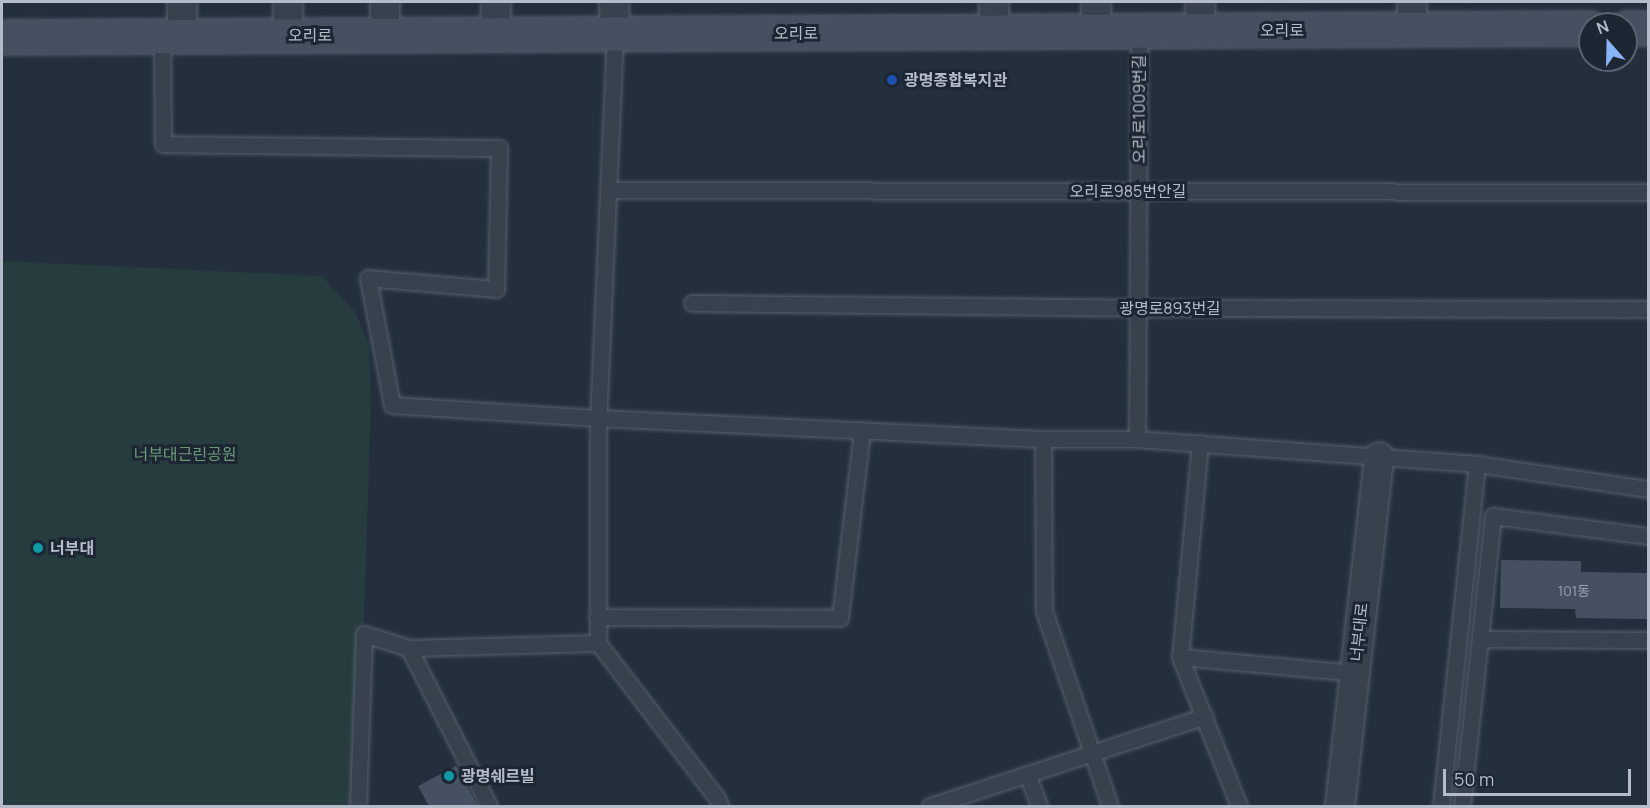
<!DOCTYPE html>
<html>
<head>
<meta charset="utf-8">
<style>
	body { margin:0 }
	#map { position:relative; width:1650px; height:808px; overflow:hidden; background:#242f3e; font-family:Manrope,"Noto Sans KR",sans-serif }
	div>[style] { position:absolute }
	.green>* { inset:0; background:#263c3f }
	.building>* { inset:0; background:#455162 }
	.roads { filter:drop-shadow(0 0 2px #565f6c) drop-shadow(0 0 2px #565f6c) }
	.lane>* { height:15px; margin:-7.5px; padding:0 7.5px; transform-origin:7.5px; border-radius:7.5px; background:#38414e }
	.street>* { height:28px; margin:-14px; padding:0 14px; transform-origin:14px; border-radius:14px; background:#38414e }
	.secondary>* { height:33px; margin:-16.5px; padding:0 16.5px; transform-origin:16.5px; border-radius:16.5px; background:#465061 }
	.dots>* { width:16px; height:16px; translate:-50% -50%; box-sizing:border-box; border:3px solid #1d2633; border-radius:50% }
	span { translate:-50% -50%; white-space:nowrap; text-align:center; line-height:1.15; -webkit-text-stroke:6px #1d2633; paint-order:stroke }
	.number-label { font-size:14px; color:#98a1af }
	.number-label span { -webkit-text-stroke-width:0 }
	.street-label { font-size:16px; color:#b4bcc9 }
	.poi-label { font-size:16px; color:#b4bcc9; font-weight:700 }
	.left { translate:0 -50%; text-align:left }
	.park-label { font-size:16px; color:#6b9a76 }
	.frame { position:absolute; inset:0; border:3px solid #b4bcc9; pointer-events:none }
	.north { position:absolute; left:1578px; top:12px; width:60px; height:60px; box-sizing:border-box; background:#1d2633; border:2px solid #59626f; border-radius:50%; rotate:340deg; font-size:16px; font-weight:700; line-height:24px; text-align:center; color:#b4bcc9 }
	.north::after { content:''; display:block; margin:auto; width:21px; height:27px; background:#8ab4f8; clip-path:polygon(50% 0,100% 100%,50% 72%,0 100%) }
	.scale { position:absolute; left:1443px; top:769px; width:188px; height:27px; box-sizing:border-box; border:3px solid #b4bcc9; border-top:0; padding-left:8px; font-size:18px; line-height:21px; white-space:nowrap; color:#b4bcc9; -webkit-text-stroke:4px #1d2633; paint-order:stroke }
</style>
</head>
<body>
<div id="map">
	<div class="green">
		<div style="clip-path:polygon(2px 261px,322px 276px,355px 312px,369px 344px,371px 399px,358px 806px,2px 806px)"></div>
	</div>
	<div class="building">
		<div style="clip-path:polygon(1501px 560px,1581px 561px,1581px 572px,1648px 573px,1648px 619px,1576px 618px,1575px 609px,1500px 608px)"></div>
		<div style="clip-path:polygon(456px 766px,478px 806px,429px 806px,418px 786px)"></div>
	</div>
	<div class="roads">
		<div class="lane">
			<div style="left:615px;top:34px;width:384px;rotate:92.5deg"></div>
			<div style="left:598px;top:418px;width:225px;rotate:90deg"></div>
			<div style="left:598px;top:643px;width:195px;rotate:52.5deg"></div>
			<div style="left:717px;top:798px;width:9px;rotate:69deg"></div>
			<div style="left:162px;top:36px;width:108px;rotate:89.5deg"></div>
			<div style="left:163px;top:144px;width:336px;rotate:0.7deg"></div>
			<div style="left:499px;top:148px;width:141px;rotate:91.2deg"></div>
			<div style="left:496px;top:289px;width:128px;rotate:-175.1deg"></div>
			<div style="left:368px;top:278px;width:129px;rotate:79.3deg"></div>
			<div style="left:392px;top:405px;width:206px;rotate:3.6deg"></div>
			<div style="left:598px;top:418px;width:445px;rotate:2.7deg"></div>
			<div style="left:1043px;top:439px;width:94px"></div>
			<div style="left:1137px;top:439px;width:341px;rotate:4.2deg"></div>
			<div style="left:1477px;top:464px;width:173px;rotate:8.3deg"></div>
			<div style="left:608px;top:190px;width:1040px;rotate:0.11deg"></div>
			<div style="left:692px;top:303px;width:447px;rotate:0.6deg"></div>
			<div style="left:1139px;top:308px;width:509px;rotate:0.11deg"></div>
			<div style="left:1043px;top:439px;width:172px;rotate:89.7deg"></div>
			<div style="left:1044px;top:611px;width:206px;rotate:71.3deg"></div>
			<div style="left:1137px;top:439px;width:408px;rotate:-89.7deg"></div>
			<div style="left:1200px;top:443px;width:215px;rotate:95.3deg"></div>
			<div style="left:1180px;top:657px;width:160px;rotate:68.4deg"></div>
			<div style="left:597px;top:617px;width:243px;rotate:0.2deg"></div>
			<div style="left:840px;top:618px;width:189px;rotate:-83.3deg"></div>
			<div style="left:1480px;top:639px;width:168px;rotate:0.3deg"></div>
			<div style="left:1180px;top:657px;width:176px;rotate:5.2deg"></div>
			<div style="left:1027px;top:774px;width:34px;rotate:69deg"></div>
			<div style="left:358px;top:806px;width:172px;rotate:-88deg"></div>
			<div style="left:364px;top:634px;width:47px;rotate:17.3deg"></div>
			<div style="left:489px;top:806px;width:177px;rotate:-116.9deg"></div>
			<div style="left:409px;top:648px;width:189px;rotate:-1.5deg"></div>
			<div style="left:930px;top:806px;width:289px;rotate:-18.1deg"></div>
			<div style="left:1441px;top:806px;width:344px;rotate:-84deg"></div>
			<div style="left:1462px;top:806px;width:292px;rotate:-83.9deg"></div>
			<div style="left:1493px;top:516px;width:156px;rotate:7.4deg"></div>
		</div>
		<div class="street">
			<div style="left:182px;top:2px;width:34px;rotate:90deg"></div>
			<div style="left:288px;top:2px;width:33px;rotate:90deg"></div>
			<div style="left:614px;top:2px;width:32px;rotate:88deg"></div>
			<div style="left:994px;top:2px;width:29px;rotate:90deg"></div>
			<div style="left:1096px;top:2px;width:29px;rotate:90deg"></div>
			<div style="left:1200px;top:2px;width:28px;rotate:88deg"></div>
			<div style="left:1412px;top:2px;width:28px;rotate:90deg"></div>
			<div style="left:495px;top:34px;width:32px;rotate:-88deg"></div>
			<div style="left:385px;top:35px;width:33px;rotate:-90deg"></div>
			<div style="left:1340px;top:806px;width:351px;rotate:-83.6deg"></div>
		</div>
		<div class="secondary">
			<div style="left:1626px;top:28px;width:22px"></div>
			<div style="left:2px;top:37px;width:1588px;rotate:-0.32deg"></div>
		</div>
	</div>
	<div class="dots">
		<div style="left:892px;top:80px;background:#1a4fb4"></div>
		<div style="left:38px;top:548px;background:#0f9aa8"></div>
		<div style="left:449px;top:776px;background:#0f9aa8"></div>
	</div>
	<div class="number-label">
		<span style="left:1574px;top:591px">101동</span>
	</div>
	<div class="street-label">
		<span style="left:1282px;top:30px">오리로</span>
		<span style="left:796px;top:33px">오리로</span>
		<span style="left:310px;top:35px">오리로</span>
		<span style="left:1139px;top:109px;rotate:-90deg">오리로1009번길</span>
		<span style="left:1128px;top:191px">오리로985번안길</span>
		<span style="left:1170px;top:308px">광명로893번길</span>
		<span style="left:1359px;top:632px;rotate:-84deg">너부대로</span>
	</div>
	<div class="poi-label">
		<span class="left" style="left:904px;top:80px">광명종합복지관</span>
		<span class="left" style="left:50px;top:548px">너부대</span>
		<span class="left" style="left:461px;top:776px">광명쉐르빌</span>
	</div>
	<div class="park-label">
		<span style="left:185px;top:454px">너부대근린공원</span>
	</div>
	<div class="frame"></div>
	<div class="north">N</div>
	<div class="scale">50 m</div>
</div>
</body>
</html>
